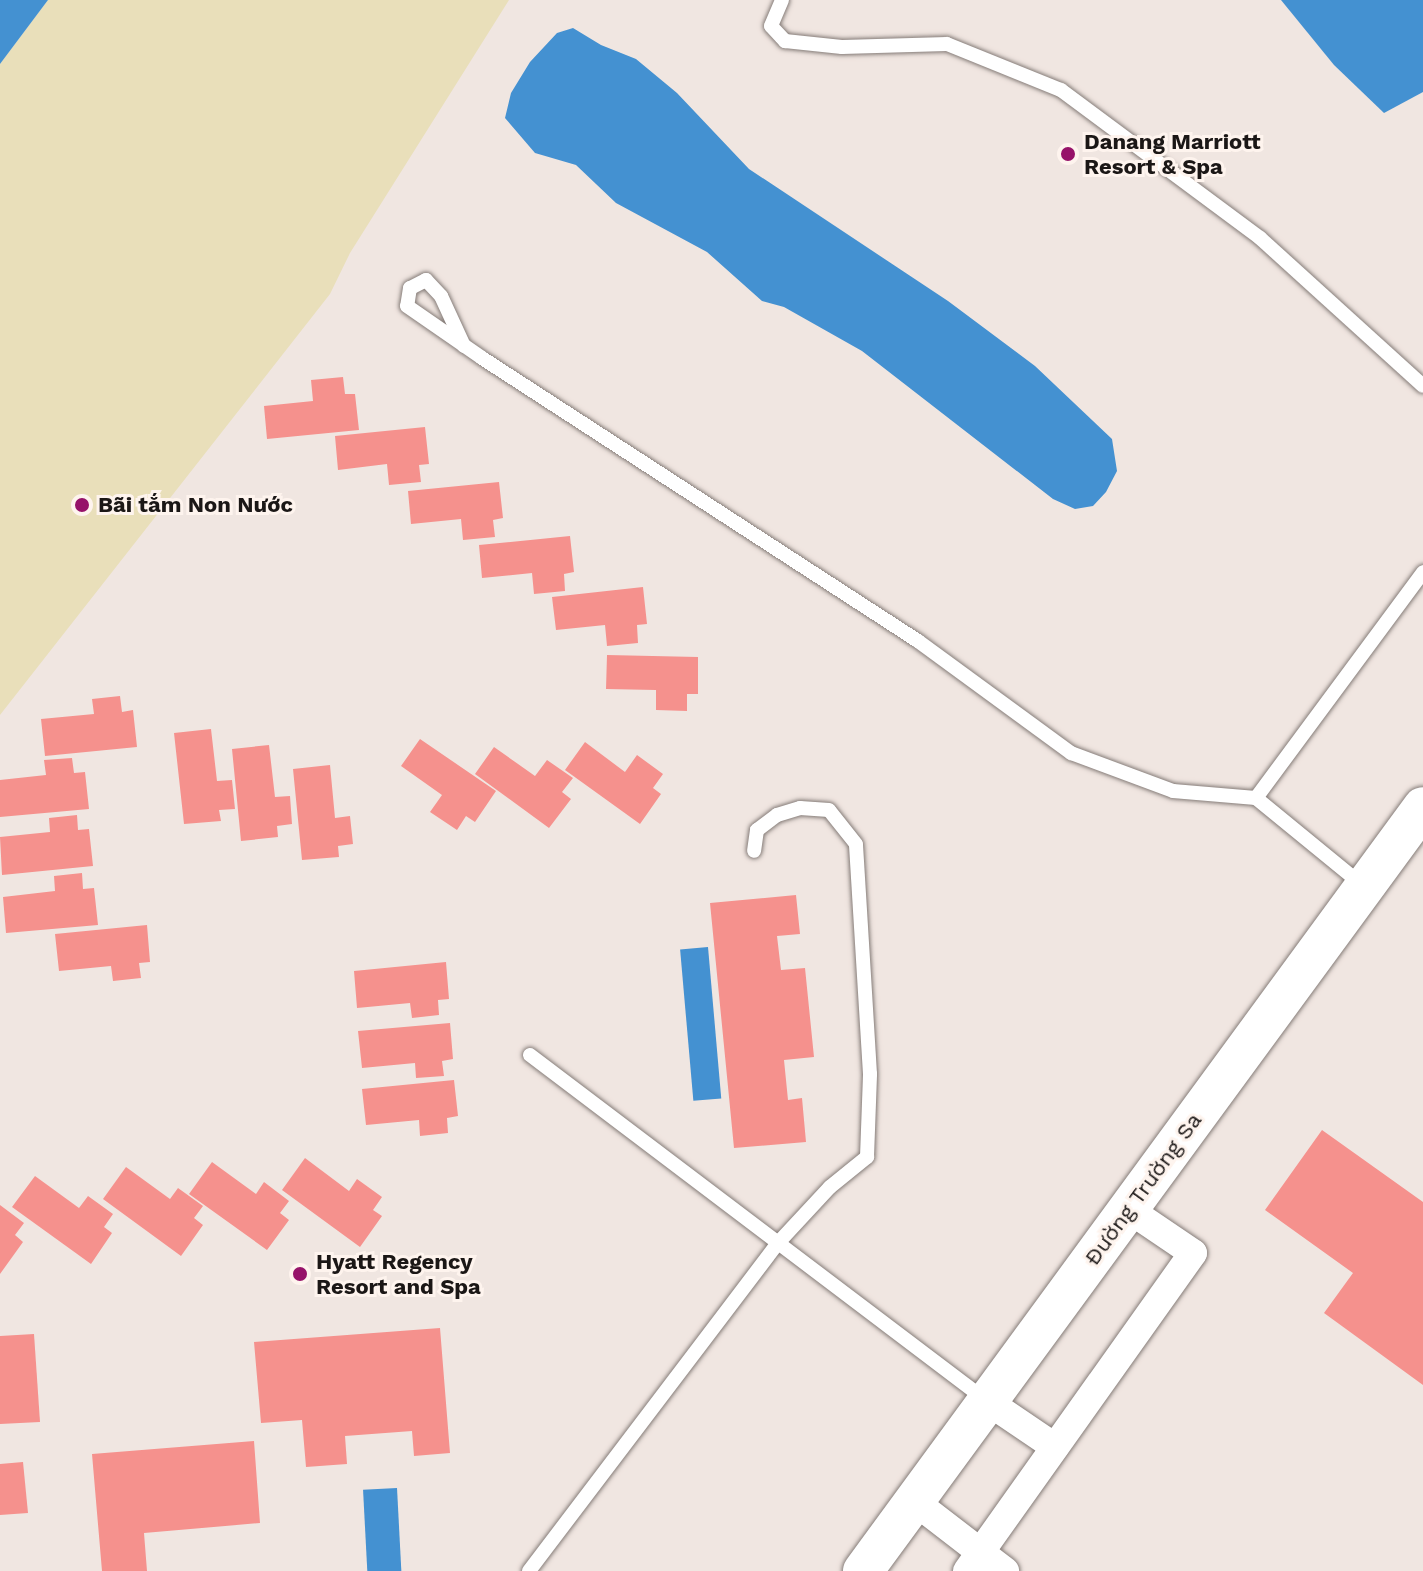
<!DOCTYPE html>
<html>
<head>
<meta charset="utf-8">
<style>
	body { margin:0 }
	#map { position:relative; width:1423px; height:1571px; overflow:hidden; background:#f0e6e1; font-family:"Work Sans",sans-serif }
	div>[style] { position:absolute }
	.sand>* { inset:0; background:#e9dfba }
	.water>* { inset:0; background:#4491d1; transform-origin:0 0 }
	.building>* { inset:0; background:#f5918d }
	.roads { filter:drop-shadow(0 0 2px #857c78) drop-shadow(0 0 2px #857c78) }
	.service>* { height:14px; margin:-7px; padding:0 7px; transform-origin:7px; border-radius:7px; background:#fff }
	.minor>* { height:28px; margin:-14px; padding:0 14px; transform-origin:14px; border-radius:14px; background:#fff }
	.secondary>* { height:40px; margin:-20px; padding:0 20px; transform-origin:20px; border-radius:20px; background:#fff }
	.dots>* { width:22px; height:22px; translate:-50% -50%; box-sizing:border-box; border:4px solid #fef4ee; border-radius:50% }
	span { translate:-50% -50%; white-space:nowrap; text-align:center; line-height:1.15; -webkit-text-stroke:6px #fef4ee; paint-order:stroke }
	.poi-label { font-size:22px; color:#1b1716; font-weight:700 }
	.left { translate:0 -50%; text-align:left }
	.street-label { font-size:22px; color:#1b1716 }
</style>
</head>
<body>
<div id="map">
	<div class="sand">
		<div style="clip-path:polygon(48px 0,509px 0,350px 253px,330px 294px,0 715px,0 64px)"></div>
	</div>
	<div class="water">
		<div style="clip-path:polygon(0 0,48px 0,0 64px)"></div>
		<div style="clip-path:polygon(1281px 0,1423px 0,1423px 92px,1384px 113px,1334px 65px)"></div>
		<div style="clip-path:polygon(573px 28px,601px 45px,636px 59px,677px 93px,749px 169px,948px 301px,1035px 366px,1112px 439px,1117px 471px,1106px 492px,1093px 506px,1075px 509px,1053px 499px,862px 351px,784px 307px,762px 301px,707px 252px,616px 203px,576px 165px,535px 153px,505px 118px,511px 93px,530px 62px,557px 33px)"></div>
		<div style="left:708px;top:947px;width:152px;height:28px;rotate:85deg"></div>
		<div style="left:397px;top:1488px;width:83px;height:34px;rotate:87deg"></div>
	</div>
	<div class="building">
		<div style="clip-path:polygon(343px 377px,345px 394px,355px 394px,359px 430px,267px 439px,264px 406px,313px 401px,311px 380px)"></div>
		<div style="clip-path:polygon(425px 427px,429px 464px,419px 465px,421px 482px,389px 485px,387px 464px,338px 470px,335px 436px)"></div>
		<div style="clip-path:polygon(499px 482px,503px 518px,493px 520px,495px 537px,463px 540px,461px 519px,411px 524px,408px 491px)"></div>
		<div style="clip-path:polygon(570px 536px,574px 572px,564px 574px,565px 591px,534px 594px,532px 573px,482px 578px,479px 545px)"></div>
		<div style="clip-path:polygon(643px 587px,647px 624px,637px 625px,638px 643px,607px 646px,605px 625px,556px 630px,552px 597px)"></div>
		<div style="clip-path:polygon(607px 655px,698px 657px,698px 694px,687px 694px,687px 711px,656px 710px,656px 690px,606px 689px)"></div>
		<div style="clip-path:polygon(120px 696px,122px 712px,133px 710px,137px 747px,45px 756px,41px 719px,94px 714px,92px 699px)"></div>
		<div style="clip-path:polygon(211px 729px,217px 781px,232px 780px,235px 809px,219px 810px,221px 821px,184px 824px,174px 733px)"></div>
		<div style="clip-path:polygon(420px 739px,496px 791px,475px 822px,466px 816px,457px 830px,430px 812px,442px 795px,401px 766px)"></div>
		<div style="clip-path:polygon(585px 742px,625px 772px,637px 755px,663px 774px,653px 788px,661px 794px,640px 824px,565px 770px)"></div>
		<div style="clip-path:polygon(269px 745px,275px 797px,290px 796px,292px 824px,277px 826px,278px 837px,241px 841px,232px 749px)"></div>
		<div style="clip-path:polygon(494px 747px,535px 776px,547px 760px,573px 778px,562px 792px,571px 799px,549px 828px,475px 774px)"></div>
		<div style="clip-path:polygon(72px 758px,74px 773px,85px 772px,89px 809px,0 817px,0 780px,46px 775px,44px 760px)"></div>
		<div style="clip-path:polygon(330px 765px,335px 818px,350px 816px,353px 844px,338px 846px,339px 857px,302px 860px,293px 769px)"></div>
		<div style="clip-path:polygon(77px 815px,78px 830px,89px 829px,93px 866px,2px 875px,0 837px,50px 832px,49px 818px)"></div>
		<div style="clip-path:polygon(82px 873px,83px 889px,94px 888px,98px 925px,6px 933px,3px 897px,55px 891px,54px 876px)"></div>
		<div style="clip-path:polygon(796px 895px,800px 934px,777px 936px,781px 970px,805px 968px,814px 1057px,784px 1060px,788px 1100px,802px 1098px,806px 1142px,734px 1148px,710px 903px)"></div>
		<div style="clip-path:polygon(147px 925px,150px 962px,139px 963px,141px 978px,113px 981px,111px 966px,59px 971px,55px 934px)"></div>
		<div style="clip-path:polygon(446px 962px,449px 999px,438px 1000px,439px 1015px,412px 1018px,410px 1003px,357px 1008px,354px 971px)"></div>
		<div style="clip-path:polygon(450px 1023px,453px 1059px,442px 1061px,444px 1076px,416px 1078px,415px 1063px,362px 1068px,358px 1031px)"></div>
		<div style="clip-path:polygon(454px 1080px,458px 1116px,447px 1118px,448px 1133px,420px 1136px,419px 1120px,366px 1125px,362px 1089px)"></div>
		<div style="clip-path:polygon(1322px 1130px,1423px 1202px,1423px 1385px,1324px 1313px,1353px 1273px,1265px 1210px)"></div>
		<div style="clip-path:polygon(305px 1158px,349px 1191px,357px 1179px,382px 1197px,373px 1210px,382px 1216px,360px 1247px,282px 1190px)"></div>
		<div style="clip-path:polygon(212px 1162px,256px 1194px,264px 1182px,289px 1201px,280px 1213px,289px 1220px,267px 1250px,189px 1194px)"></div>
		<div style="clip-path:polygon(126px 1167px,170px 1199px,178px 1188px,203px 1206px,194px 1218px,203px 1225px,181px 1256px,103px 1199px)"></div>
		<div style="clip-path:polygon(35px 1176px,79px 1208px,88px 1196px,113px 1214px,104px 1227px,112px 1233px,91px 1264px,12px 1207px)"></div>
		<div style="clip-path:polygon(0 1205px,24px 1223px,15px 1235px,23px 1242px,0 1274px)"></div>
		<div style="clip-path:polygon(440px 1328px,450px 1453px,414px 1456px,412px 1431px,345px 1436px,347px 1464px,306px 1467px,302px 1420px,261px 1423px,254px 1342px)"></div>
		<div style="clip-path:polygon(34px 1334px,40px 1422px,0 1424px,0 1336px)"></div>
		<div style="clip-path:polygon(254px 1441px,260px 1523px,144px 1533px,147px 1571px,102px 1571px,92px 1454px)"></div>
		<div style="clip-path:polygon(23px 1462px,28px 1513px,0 1515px,0 1464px)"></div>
	</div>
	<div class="roads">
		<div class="service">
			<div style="left:782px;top:0;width:28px;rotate:113deg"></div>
			<div style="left:771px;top:26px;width:21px;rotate:47deg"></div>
			<div style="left:785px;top:41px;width:57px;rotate:6deg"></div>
			<div style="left:842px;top:47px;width:105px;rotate:-1.6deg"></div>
			<div style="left:947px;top:44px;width:123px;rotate:22deg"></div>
			<div style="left:1061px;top:90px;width:248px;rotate:36.6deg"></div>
			<div style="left:1260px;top:238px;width:220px;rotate:42.2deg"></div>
			<div style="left:464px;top:346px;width:55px;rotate:-114.7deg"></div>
			<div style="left:441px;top:296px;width:22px;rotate:-133deg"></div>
			<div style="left:426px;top:280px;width:18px;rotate:153deg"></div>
			<div style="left:410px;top:288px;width:18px;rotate:99deg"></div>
			<div style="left:407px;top:306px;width:91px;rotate:34.7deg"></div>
			<div style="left:482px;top:358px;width:520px;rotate:32.99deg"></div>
			<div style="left:918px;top:641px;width:190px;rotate:36.2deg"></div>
			<div style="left:1071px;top:753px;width:109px;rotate:20.4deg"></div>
			<div style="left:1173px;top:791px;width:83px;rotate:4.8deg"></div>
			<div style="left:1256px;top:798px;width:136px;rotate:39.3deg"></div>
			<div style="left:1256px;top:798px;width:281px;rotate:-53.5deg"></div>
			<div style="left:530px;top:1055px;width:573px;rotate:37.13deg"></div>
			<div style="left:529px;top:1571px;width:412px;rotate:-52.8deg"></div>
			<div style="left:778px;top:1243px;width:76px;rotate:-47.1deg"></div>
			<div style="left:830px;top:1187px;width:48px;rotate:-39deg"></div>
			<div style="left:867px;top:1157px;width:83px;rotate:-87.9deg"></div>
			<div style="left:870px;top:1074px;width:230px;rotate:-93.5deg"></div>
			<div style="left:856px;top:844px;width:43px;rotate:-128.5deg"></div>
			<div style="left:829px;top:810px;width:29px;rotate:-176deg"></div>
			<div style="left:800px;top:808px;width:24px;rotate:163deg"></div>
			<div style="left:777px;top:815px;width:25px;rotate:143deg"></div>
			<div style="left:757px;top:830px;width:21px;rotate:98deg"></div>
		</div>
		<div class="minor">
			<div style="left:987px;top:1401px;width:82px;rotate:34.1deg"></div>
			<div style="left:914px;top:1501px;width:115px;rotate:37.6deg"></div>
			<div style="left:967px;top:1571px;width:390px;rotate:-54.6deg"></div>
			<div style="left:1193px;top:1253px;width:78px;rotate:-145.9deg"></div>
		</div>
		<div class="secondary">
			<div style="left:863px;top:1571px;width:947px;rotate:-53.76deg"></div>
		</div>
	</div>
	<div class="dots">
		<div style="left:1068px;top:154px;background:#961269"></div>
		<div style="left:82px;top:505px;background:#961269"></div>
		<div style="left:300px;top:1274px;background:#961269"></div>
	</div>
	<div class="poi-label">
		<span class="left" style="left:1084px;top:154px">Danang Marriott<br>Resort &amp; Spa</span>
		<span class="left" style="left:98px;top:505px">Bãi tắm Non Nước</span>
		<span class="left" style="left:316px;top:1274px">Hyatt Regency<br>Resort and Spa</span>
	</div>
	<div class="street-label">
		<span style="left:1143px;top:1189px;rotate:-54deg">Đường Trường Sa</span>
	</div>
</div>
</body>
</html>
